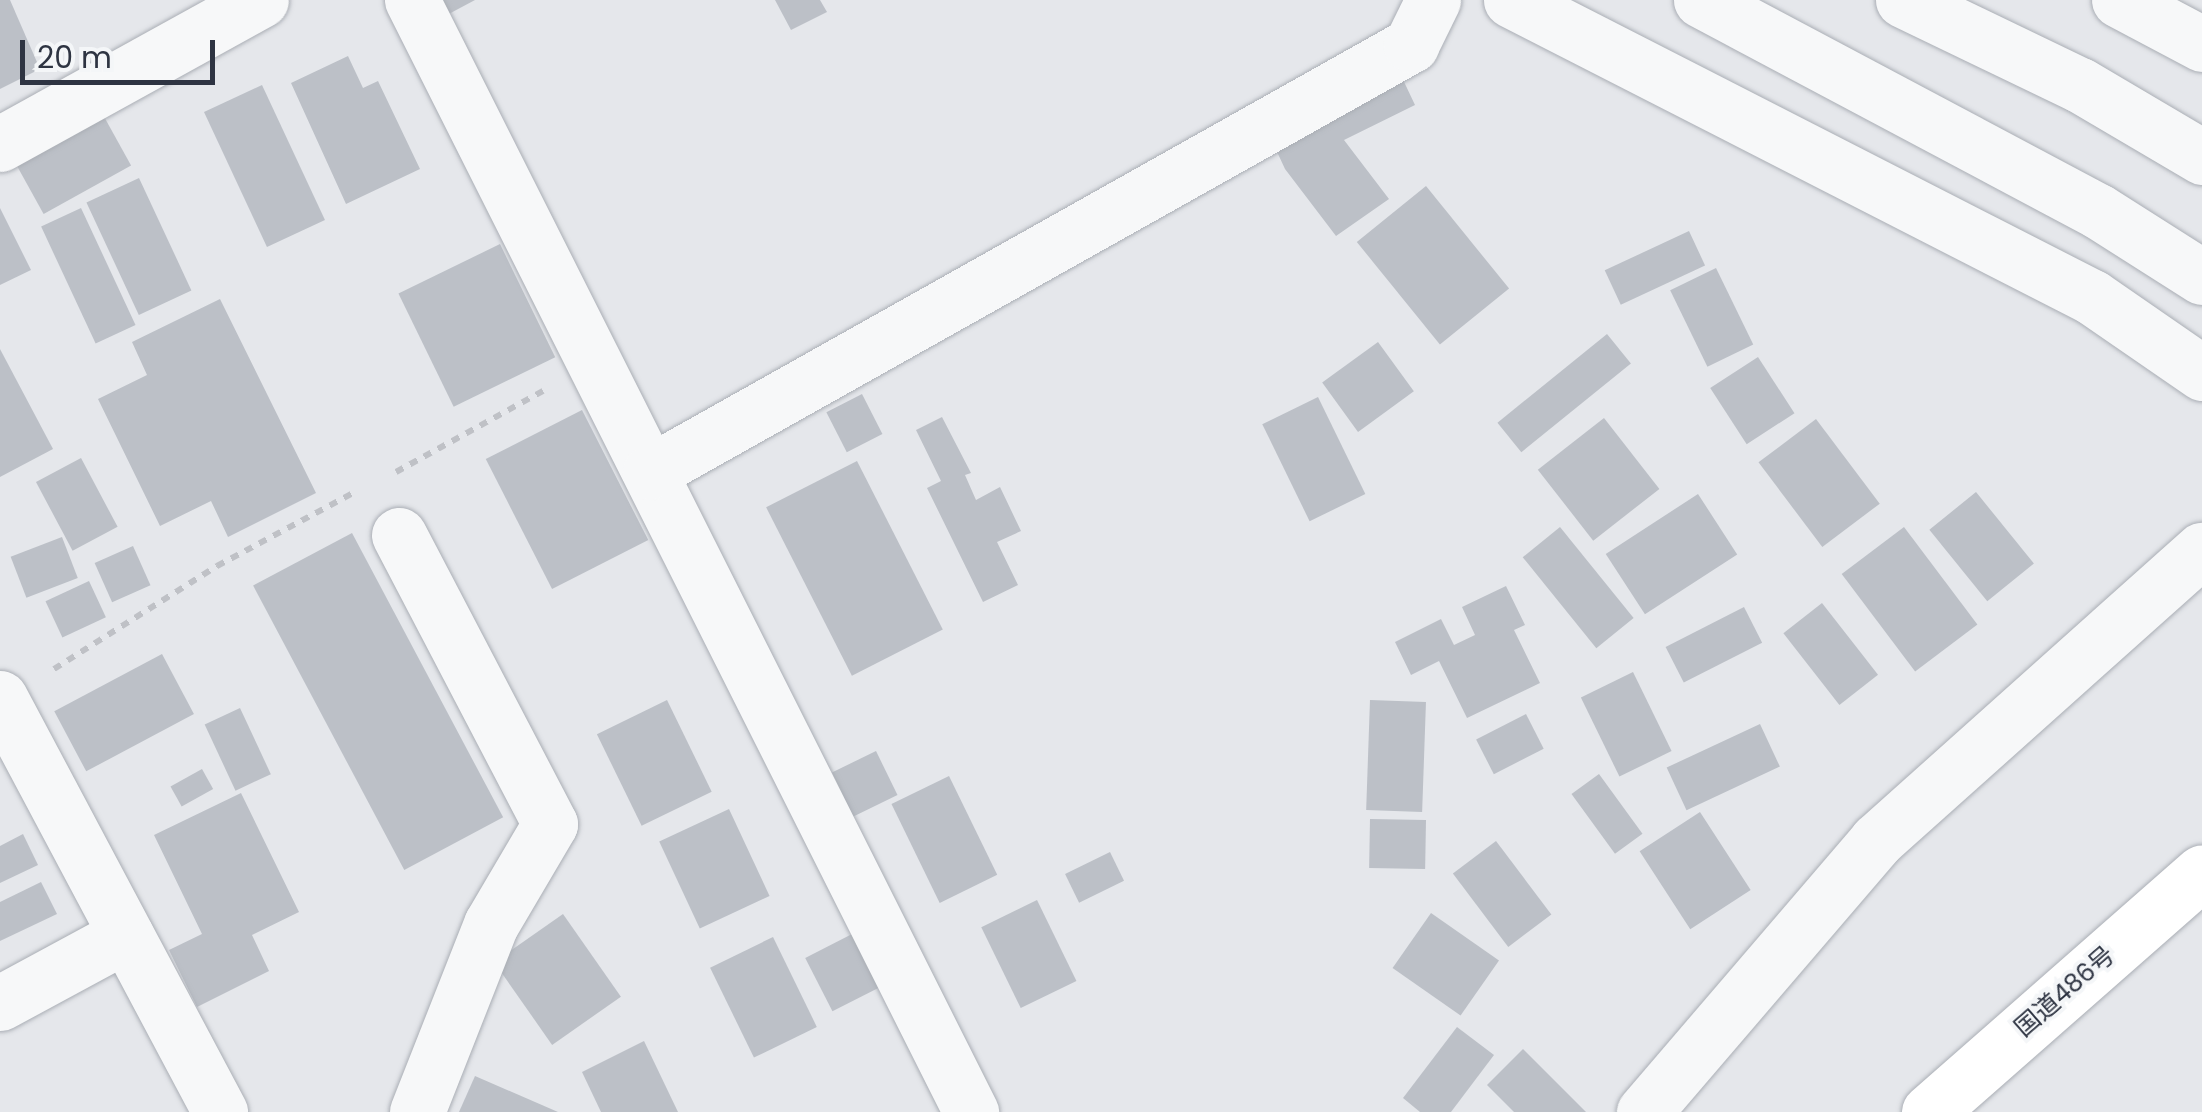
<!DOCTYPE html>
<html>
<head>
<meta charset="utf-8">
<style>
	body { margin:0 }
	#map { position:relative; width:2202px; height:1112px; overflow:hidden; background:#e5e7eb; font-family:Poppins,"Noto Sans JP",sans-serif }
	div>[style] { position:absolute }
	.building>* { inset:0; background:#bcc0c7; transform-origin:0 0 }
	.path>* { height:6px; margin-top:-3px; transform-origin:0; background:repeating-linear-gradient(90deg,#bfc1c6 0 8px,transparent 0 16px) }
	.roads { filter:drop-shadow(0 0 2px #aaaeb5) drop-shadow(0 0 2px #aaaeb5) }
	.minor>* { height:55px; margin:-27.5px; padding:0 27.5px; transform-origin:27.5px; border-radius:27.5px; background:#f7f8f9 }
	.highway>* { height:55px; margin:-27.5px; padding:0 27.5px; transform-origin:27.5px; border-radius:27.5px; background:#fff }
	span { translate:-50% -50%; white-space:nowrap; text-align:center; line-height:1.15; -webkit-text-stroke:8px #f4f6f8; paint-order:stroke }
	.street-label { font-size:25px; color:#2e3442 }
	.scale { position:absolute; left:20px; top:40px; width:195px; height:45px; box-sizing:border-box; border:5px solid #2e3442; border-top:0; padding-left:12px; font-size:30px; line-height:35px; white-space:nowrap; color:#2e3442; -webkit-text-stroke:8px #f4f6f8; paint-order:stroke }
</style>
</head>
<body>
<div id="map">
	<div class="building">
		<div style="clip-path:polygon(0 0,10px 0,40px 69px,0 89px)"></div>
		<div style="clip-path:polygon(436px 0,475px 0,445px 16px)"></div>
		<div style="clip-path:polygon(775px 0,820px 0,827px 12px,791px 30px)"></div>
		<div style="clip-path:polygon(348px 56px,363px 88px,378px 81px,420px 169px,346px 204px,291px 83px)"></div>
		<div style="clip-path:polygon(1397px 67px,1415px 105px,1344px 140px,1389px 199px,1336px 236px,1285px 169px,1266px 128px)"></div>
		<div style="left:262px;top:85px;width:149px;height:64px;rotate:65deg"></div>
		<div style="left:102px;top:113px;width:60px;height:100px;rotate:61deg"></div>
		<div style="left:139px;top:178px;width:124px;height:58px;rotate:65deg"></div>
		<div style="left:1426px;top:186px;width:132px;height:89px;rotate:51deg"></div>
		<div style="clip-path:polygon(0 208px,31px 270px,0 285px)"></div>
		<div style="left:81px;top:208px;width:129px;height:44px;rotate:65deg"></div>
		<div style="left:1689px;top:231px;width:38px;height:93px;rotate:65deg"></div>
		<div style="left:500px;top:244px;width:126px;height:113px;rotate:64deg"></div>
		<div style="left:1716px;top:268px;width:85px;height:51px;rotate:64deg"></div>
		<div style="clip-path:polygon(220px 299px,316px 493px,228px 537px,211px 501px,160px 526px,98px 399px,147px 375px,132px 342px)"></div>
		<div style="left:1607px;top:334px;width:38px;height:141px;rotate:51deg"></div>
		<div style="left:1378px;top:342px;width:61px;height:69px;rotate:54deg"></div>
		<div style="clip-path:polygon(0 349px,53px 449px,0 477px)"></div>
		<div style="left:1758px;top:357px;width:67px;height:57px;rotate:57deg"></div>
		<div style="left:862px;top:394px;width:45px;height:40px;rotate:63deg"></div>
		<div style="left:1318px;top:397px;width:108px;height:62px;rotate:64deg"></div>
		<div style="left:582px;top:410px;width:146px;height:108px;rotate:63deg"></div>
		<div style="clip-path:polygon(942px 417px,971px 473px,965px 475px,976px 500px,1000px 487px,1021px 531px,997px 542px,1018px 585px,983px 602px,927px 488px,941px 481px,916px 430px)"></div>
		<div style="left:1604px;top:418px;width:90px;height:84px;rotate:52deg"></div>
		<div style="left:1816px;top:419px;width:106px;height:72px;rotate:53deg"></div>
		<div style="left:81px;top:458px;width:78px;height:51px;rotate:62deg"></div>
		<div style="left:857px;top:461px;width:189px;height:102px;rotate:63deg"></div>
		<div style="left:1976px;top:492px;width:92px;height:60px;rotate:51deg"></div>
		<div style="left:1698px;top:494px;width:72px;height:110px;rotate:57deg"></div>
		<div style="left:1560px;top:527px;width:117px;height:48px;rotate:51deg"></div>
		<div style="left:1904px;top:527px;width:122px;height:78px;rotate:53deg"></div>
		<div style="left:352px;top:533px;width:322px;height:112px;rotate:62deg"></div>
		<div style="left:62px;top:537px;width:44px;height:55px;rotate:69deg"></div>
		<div style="left:133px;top:546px;width:43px;height:42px;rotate:66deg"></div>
		<div style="left:89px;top:581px;width:40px;height:48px;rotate:65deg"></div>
		<div style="clip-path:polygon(1506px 586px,1525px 625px,1514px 630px,1540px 683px,1467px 718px,1439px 661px,1411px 675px,1395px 642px,1441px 619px,1454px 645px,1475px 635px,1462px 607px)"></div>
		<div style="left:1822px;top:603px;width:91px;height:49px;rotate:52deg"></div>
		<div style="left:1744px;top:607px;width:40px;height:88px;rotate:63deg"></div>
		<div style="left:162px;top:654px;width:68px;height:122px;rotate:62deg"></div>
		<div style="left:1633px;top:672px;width:88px;height:58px;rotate:64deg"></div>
		<div style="left:667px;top:700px;width:102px;height:78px;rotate:64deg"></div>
		<div style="left:1370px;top:700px;width:56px;height:110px;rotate:2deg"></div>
		<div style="left:240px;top:708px;width:73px;height:39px;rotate:65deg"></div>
		<div style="left:1526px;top:714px;width:39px;height:56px;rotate:63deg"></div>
		<div style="left:1760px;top:724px;width:47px;height:103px;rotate:65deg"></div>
		<div style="left:876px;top:751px;width:49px;height:49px;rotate:64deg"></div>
		<div style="left:202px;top:769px;width:23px;height:36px;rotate:61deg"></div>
		<div style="left:1599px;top:774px;width:74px;height:34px;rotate:54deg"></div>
		<div style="left:949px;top:776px;width:110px;height:64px;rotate:64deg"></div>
		<div style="clip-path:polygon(241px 793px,299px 912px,252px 935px,269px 971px,197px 1007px,169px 950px,202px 934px,154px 835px)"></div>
		<div style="left:729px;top:809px;width:96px;height:77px;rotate:65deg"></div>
		<div style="left:1700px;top:812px;width:93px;height:72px;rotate:57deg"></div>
		<div style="left:1370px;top:819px;width:56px;height:49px;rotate:1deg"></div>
		<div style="clip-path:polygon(23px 834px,38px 865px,0 883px,0 846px)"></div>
		<div style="left:1496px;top:841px;width:92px;height:54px;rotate:53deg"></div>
		<div style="left:1110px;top:852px;width:32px;height:50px;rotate:64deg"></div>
		<div style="clip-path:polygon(41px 882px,57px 914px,0 941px,0 902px)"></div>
		<div style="left:1037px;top:900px;width:90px;height:62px;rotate:64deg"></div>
		<div style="left:1431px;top:913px;width:83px;height:67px;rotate:35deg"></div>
		<div style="left:563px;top:914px;width:101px;height:84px;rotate:55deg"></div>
		<div style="left:856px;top:932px;width:60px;height:57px;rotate:63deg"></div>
		<div style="left:773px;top:937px;width:100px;height:70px;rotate:64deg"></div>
		<div style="clip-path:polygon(1457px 1027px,1494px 1055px,1451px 1112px,1420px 1112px,1403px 1098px)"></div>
		<div style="clip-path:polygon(644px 1041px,678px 1112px,601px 1112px,582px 1072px)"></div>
		<div style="clip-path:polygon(1523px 1049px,1586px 1112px,1514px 1112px,1487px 1085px)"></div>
		<div style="clip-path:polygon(475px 1076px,558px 1112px,459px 1112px)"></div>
	</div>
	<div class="path">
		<div style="left:396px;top:472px;width:168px;rotate:-28.9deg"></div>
		<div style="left:54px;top:669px;width:193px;rotate:-32.3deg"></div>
		<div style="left:217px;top:566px;width:154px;rotate:-28.2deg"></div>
	</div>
	<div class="roads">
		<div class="minor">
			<div style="left:412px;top:0;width:1245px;rotate:63.31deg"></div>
			<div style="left:1511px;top:0;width:653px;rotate:27.08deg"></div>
			<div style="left:2092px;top:297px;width:134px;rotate:34.6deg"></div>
			<div style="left:1701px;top:0;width:450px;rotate:28deg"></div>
			<div style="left:2098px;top:211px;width:123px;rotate:32.4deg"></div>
			<div style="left:1903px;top:0;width:196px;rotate:25.7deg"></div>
			<div style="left:2080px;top:85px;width:142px;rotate:30.5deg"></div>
			<div style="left:2119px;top:0;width:94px;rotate:27.9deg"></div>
			<div style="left:0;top:144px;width:298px;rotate:-28.9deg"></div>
			<div style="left:650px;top:472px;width:873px;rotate:-29.3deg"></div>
			<div style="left:1411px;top:45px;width:50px;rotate:-63.9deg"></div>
			<div style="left:399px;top:535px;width:326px;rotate:62.4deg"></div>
			<div style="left:550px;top:824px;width:116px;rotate:120.5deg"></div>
			<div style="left:491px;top:924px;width:202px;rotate:111.5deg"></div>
			<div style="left:0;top:698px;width:469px;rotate:62deg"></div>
			<div style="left:0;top:1003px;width:143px;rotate:-28.4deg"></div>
			<div style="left:1644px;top:1112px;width:357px;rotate:-49.4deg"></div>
			<div style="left:1876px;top:841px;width:437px;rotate:-41.8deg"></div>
		</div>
		<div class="highway">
			<div style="left:1929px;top:1112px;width:363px;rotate:-41.3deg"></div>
		</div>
	</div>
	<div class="street-label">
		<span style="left:2065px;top:992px;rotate:-41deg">国道486号</span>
	</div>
	<div class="scale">20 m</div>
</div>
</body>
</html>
